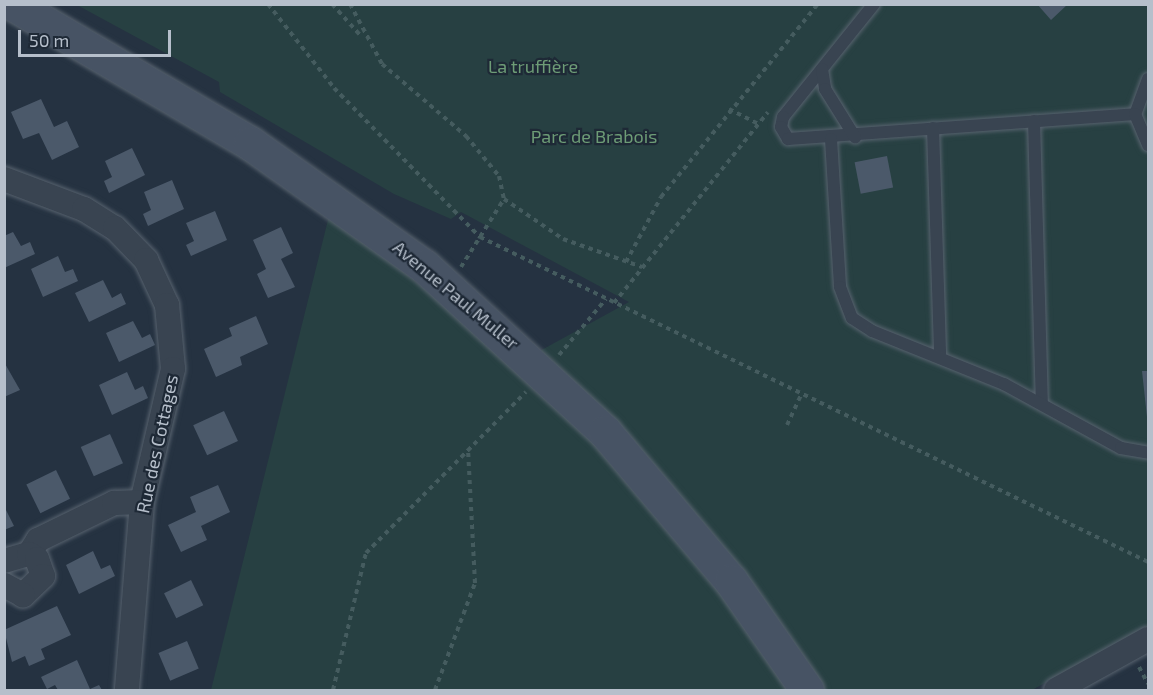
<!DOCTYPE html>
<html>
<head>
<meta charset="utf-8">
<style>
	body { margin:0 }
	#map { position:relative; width:1153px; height:695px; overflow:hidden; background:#253241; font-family:"Exo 2",sans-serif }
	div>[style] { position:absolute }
	.green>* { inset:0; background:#274042 }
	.building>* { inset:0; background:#4b596a; transform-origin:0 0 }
	.path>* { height:4px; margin-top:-2px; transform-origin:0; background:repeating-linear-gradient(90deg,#455c5f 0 4.5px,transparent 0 9px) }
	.roads { filter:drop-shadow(0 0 2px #57626e) drop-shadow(0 0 2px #57626e) }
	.lane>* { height:12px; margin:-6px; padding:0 6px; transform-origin:6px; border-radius:6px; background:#394451 }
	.street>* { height:24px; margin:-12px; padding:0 12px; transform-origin:12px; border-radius:12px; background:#394451 }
	.secondary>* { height:33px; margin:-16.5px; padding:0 16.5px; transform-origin:16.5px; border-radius:16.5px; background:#475364 }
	span { translate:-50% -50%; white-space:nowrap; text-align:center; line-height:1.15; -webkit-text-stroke:4.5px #1e2936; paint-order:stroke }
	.park-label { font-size:18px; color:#6d9c76 }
	.street-label { font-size:18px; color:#b6bfcb }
	.frame { position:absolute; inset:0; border:6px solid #b6bfcb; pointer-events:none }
	.scale { position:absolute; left:18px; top:30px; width:153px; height:27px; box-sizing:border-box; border:3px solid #b6bfcb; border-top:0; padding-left:8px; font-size:18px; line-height:21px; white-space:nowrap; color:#b6bfcb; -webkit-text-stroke:4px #1e2936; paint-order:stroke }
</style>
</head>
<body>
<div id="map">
	<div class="green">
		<div style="clip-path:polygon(77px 5px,1148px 5px,1148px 627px,1032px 690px,211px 690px,330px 212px,516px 364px,629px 302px,461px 212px,451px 219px,394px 194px,220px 92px,219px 82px)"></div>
	</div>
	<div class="building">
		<div style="clip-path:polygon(1037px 4px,1068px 4px,1051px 20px)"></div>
		<div style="clip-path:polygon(41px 99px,54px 127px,67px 121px,79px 147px,52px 160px,39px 133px,23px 139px,11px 112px)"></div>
		<div style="clip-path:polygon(132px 148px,145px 175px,109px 193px,104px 181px,112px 177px,105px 161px)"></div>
		<div style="left:887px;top:156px;width:32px;height:33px;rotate:79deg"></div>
		<div style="clip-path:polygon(172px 180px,184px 209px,148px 226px,143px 214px,151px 210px,144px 192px)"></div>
		<div style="clip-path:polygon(215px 211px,227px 240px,191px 256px,186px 245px,194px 241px,186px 223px)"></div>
		<div style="clip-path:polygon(281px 227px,293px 253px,281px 259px,295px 287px,268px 298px,257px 274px,266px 269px,253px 240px)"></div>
		<div style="clip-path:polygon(13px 232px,21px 246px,30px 242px,35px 254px,4px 268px,4px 236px)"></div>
		<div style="clip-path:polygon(58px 256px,65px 272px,73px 269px,78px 281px,43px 297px,31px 269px)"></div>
		<div style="clip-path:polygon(103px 280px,112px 298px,121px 293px,126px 304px,89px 322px,75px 293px)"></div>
		<div style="clip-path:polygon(256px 316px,268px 344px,240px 357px,242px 365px,216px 377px,204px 349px,232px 336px,229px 328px)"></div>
		<div style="clip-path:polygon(133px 321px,142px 338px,150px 334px,155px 345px,119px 362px,106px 333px)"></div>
		<div style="clip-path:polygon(4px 362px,20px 390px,4px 397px)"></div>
		<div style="clip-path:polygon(1142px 371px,1148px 371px,1148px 417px,1147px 417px)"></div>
		<div style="clip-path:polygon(127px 372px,135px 390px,143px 386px,148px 398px,112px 415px,99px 385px)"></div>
		<div style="left:224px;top:411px;width:33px;height:34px;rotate:65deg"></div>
		<div style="left:110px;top:434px;width:32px;height:32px;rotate:66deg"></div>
		<div style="left:56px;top:470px;width:32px;height:33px;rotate:64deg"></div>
		<div style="clip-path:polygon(218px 485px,230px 512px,201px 526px,207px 540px,181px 552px,168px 525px,196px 512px,190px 497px)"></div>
		<div style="clip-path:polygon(4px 506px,14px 526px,4px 530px)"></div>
		<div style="clip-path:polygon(93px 551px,101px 569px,110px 565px,115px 576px,79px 594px,66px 565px)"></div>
		<div style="left:191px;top:580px;width:28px;height:30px;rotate:64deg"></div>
		<div style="clip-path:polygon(57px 606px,71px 635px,41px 649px,45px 659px,29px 666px,25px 656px,12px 662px,4px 630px)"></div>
		<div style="left:187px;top:641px;width:30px;height:31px;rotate:67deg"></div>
		<div style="clip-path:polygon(77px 660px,90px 689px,99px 685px,102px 690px,58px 690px,55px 685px,47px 689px,41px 677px)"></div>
	</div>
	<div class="path">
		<div style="left:268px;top:4px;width:107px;rotate:51.8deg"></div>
		<div style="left:334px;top:88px;width:209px;rotate:45.6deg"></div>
		<div style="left:480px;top:237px;width:743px;rotate:25.94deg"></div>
		<div style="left:332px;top:4px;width:42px;rotate:47.9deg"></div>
		<div style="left:350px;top:4px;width:68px;rotate:61.9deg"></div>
		<div style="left:382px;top:64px;width:111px;rotate:40.6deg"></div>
		<div style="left:466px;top:136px;width:52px;rotate:50.5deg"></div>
		<div style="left:499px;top:176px;width:24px;rotate:78deg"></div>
		<div style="left:504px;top:199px;width:71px;rotate:34.1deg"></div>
		<div style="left:563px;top:239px;width:84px;rotate:19.5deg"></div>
		<div style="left:729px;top:109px;width:33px;rotate:27deg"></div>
		<div style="left:626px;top:262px;width:74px;rotate:-61.7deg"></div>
		<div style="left:661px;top:197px;width:249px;rotate:-50.9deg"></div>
		<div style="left:461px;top:267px;width:80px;rotate:-57.7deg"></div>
		<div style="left:614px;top:303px;width:245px;rotate:-51.1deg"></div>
		<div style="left:559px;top:355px;width:73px;rotate:-50deg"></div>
		<div style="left:787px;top:425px;width:33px;rotate:-65deg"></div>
		<div style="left:1139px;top:667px;width:19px;rotate:62deg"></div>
		<div style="left:333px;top:690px;width:141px;rotate:-76.5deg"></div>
		<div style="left:366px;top:553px;width:227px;rotate:-45.2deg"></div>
		<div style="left:435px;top:690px;width:114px;rotate:-69.5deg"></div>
		<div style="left:475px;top:583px;width:132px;rotate:-93deg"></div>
	</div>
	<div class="roads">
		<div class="lane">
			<div style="left:874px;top:4px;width:145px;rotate:128.8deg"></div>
			<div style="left:783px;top:117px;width:10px;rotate:101deg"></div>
			<div style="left:781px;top:127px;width:14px;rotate:60deg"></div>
			<div style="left:788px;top:139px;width:348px;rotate:-4.1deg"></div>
			<div style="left:822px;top:69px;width:20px;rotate:81deg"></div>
			<div style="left:825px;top:89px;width:57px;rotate:58deg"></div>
			<div style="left:1148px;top:79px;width:37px;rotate:110deg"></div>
			<div style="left:1135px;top:114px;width:34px;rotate:67deg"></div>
			<div style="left:1034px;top:121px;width:283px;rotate:88.4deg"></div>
			<div style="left:933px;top:128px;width:228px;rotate:88.2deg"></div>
			<div style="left:831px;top:139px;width:148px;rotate:86.5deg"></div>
			<div style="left:840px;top:287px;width:33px;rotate:69deg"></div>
			<div style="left:852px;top:318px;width:24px;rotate:33deg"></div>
			<div style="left:872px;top:331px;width:142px;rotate:21.9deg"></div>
			<div style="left:1004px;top:384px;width:133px;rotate:28.7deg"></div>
			<div style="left:1121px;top:448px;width:27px;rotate:10deg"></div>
		</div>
		<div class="street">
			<div style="left:4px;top:179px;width:85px;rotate:20.6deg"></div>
			<div style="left:84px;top:209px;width:36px;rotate:32deg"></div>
			<div style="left:115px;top:228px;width:45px;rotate:45.9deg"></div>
			<div style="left:146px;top:260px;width:50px;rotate:65deg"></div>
			<div style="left:167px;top:305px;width:64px;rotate:84.6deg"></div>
			<div style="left:173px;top:369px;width:137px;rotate:103.1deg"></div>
			<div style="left:142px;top:502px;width:189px;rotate:94.6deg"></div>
			<div style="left:29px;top:554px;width:17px;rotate:-57deg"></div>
			<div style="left:38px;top:540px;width:85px;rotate:-26deg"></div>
			<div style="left:114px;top:503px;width:28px;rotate:-2deg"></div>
			<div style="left:4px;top:561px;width:26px;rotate:-16deg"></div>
			<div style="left:29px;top:554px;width:9px;rotate:32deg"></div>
			<div style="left:37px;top:559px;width:18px;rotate:71deg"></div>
			<div style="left:43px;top:576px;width:28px;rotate:136deg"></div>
			<div style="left:23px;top:595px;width:21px;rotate:-152deg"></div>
			<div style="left:1056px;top:690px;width:105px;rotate:-29deg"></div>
		</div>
		<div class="secondary">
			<div style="left:13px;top:4px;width:275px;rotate:30.4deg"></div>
			<div style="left:250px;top:143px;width:213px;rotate:35.3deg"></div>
			<div style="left:424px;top:266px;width:246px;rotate:42.5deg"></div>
			<div style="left:605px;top:432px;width:195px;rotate:49.8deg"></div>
			<div style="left:731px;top:581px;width:133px;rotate:55.1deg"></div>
		</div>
	</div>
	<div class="park-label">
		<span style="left:533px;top:66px">La truffière</span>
		<span style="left:594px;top:136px">Parc de Brabois</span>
	</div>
	<div class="street-label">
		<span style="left:456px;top:295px;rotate:40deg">Avenue Paul Muller</span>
		<span style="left:157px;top:444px;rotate:-78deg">Rue des Cottages</span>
	</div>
	<div class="frame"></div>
	<div class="scale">50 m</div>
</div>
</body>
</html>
